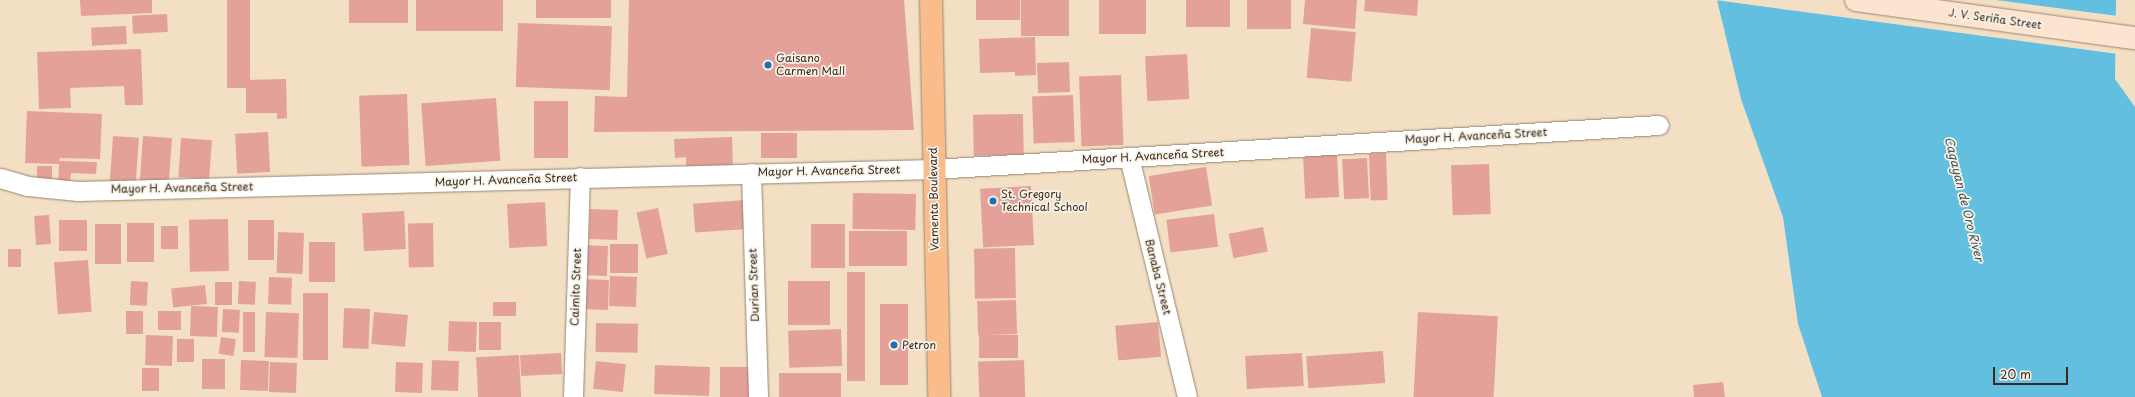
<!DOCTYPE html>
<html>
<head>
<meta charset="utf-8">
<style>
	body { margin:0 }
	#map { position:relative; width:2135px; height:397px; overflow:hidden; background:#f3e0c4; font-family:"Playpen Sans",sans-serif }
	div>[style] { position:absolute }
	.water>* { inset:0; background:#62bfe0 }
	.pier>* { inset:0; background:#f3e0c4 }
	.building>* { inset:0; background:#e4a19a; transform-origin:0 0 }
	.roads { filter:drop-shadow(0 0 1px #978571) drop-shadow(0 0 1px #978571) }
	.street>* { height:19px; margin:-9.5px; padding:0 9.5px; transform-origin:9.5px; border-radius:9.5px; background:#fff }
	.secondary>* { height:22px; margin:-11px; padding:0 11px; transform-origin:11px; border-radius:11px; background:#fde4d0 }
	.primary>* { height:22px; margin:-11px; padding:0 11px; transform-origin:11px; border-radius:11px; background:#f9bc8a }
	.dots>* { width:11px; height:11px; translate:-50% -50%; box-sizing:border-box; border:2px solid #f7f3e8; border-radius:50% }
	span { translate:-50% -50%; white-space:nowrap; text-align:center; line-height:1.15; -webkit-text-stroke:3.5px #f7f3e8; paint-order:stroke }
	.street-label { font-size:11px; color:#3b2a1e }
	.poi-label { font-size:11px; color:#3b2a1e }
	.left { translate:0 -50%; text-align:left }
	.water-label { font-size:12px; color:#475758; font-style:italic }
	.scale { position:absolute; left:1993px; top:367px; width:75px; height:18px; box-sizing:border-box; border:2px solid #3b2a1e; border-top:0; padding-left:5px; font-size:12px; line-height:14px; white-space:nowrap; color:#3b2a1e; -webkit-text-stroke:3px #f7f3e8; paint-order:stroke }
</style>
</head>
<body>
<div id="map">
	<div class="water">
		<div style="clip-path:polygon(1717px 0,2116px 0,2115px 79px,2135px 107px,2135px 397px,1822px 397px,1798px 324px,1783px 217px,1741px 99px)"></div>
	</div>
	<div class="pier">
		<div style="clip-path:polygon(1715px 0,1996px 0,2118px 16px,2118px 54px)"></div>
	</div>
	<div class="building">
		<div style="clip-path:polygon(80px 0,152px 0,152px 13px,81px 16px)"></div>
		<div style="left:227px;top:0;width:23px;height:88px"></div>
		<div style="left:349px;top:0;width:59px;height:23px"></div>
		<div style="left:416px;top:0;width:87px;height:31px"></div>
		<div style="left:536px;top:0;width:75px;height:18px"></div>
		<div style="clip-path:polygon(629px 0,904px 0,914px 130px,594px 132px,595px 96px,627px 97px)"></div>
		<div style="left:976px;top:0;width:44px;height:20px"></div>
		<div style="left:1021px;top:0;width:48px;height:36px"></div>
		<div style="left:1099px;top:0;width:47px;height:34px"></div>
		<div style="left:1186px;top:0;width:44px;height:27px"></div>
		<div style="left:1247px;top:0;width:44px;height:29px"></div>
		<div style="clip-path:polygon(1305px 0,1357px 0,1355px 29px,1303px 24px)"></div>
		<div style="clip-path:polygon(1365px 0,1418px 0,1417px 16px,1364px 11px)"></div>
		<div style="left:167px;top:14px;width:18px;height:35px;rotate:87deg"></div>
		<div style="left:518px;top:23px;width:94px;height:64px;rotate:2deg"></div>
		<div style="left:126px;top:26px;width:18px;height:35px;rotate:87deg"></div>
		<div style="left:1311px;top:28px;width:45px;height:50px;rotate:5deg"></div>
		<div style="clip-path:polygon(1035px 37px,1036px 75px,1015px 76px,1015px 72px,980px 73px,979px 39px)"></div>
		<div style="clip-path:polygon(141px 49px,143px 105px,125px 105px,124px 86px,70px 88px,71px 108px,39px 109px,37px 52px)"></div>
		<div style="left:1187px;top:54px;width:45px;height:42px;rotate:87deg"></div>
		<div style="left:1069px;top:62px;width:30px;height:32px;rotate:88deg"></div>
		<div style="left:1121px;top:75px;width:70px;height:42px;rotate:88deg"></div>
		<div style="clip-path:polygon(286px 79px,287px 118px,277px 119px,277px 113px,246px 113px,246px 80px)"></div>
		<div style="left:407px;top:94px;width:71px;height:48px;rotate:88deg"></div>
		<div style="left:1073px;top:95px;width:47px;height:41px;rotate:88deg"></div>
		<div style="left:496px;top:98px;width:63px;height:75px;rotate:86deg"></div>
		<div style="left:534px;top:101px;width:34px;height:57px"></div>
		<div style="clip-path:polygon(27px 111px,102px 114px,100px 159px,60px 158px,59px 161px,97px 162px,96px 174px,71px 173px,70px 184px,58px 184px,59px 164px,25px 163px)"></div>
		<div style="left:1023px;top:114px;width:41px;height:50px;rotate:89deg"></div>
		<div style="left:268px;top:132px;width:40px;height:33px;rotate:87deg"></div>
		<div style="left:761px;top:133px;width:36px;height:25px"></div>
		<div style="left:113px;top:136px;width:26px;height:48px;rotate:4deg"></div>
		<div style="left:143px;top:136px;width:29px;height:49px;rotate:4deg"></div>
		<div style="clip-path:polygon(732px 137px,733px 167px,686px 169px,686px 157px,675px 158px,674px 139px)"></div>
		<div style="left:181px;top:138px;width:31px;height:39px;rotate:4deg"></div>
		<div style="left:1386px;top:153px;width:47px;height:17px;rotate:88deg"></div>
		<div style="left:1337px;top:155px;width:42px;height:34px;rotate:87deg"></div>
		<div style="left:1367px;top:158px;width:40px;height:25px;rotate:87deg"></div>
		<div style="left:1489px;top:164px;width:50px;height:38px;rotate:88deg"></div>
		<div style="left:37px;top:166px;width:15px;height:18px"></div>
		<div style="left:1206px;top:167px;width:39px;height:58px;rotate:81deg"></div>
		<div style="left:1031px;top:186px;width:59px;height:51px;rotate:87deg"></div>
		<div style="left:853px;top:193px;width:63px;height:36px;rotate:1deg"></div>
		<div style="left:745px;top:200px;width:29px;height:52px;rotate:86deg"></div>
		<div style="left:545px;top:202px;width:44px;height:38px;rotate:87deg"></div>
		<div style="left:658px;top:208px;width:47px;height:22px;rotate:78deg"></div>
		<div style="left:590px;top:209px;width:28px;height:30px;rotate:2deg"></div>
		<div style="left:404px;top:211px;width:38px;height:42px;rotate:87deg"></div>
		<div style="left:1214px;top:214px;width:33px;height:48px;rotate:83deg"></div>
		<div style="left:49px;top:215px;width:29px;height:15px;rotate:86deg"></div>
		<div style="left:228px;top:219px;width:52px;height:39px;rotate:89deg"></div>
		<div style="left:59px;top:220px;width:28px;height:31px"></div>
		<div style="left:248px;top:220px;width:26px;height:40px"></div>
		<div style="left:127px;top:223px;width:27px;height:39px"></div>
		<div style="left:433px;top:223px;width:44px;height:25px;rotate:89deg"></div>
		<div style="left:95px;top:224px;width:26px;height:40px"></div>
		<div style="left:811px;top:224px;width:34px;height:44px"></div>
		<div style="left:161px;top:226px;width:17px;height:23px"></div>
		<div style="left:1263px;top:227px;width:25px;height:35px;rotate:79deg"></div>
		<div style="left:849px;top:231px;width:58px;height:35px"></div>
		<div style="left:278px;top:232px;width:26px;height:41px;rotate:2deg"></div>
		<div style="left:309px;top:242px;width:26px;height:40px"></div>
		<div style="left:610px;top:244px;width:28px;height:29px"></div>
		<div style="left:581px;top:245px;width:27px;height:30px;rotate:2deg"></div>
		<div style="left:1015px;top:248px;width:50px;height:41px;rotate:89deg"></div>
		<div style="left:8px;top:249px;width:13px;height:18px"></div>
		<div style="left:88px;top:260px;width:52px;height:34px;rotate:86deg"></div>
		<div style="left:847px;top:272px;width:18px;height:109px"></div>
		<div style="left:610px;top:276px;width:27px;height:30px;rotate:2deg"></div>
		<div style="left:269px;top:277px;width:23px;height:27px;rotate:2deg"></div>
		<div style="left:582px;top:279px;width:27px;height:30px;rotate:2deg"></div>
		<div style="left:131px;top:281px;width:17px;height:24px;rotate:3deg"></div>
		<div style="left:239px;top:281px;width:17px;height:23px;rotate:3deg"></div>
		<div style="left:788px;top:281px;width:42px;height:44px"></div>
		<div style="left:215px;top:282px;width:17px;height:23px"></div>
		<div style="left:205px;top:285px;width:19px;height:34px;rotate:84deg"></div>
		<div style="left:303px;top:293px;width:25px;height:67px"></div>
		<div style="left:1016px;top:300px;width:34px;height:39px;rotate:88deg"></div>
		<div style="left:493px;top:302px;width:23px;height:14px"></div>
		<div style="left:880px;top:304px;width:28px;height:81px"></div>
		<div style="left:191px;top:306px;width:27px;height:30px;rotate:2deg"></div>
		<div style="left:344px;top:308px;width:26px;height:40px;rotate:2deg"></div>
		<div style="left:223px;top:309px;width:17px;height:23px;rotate:3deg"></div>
		<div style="left:126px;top:311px;width:17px;height:23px"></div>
		<div style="left:181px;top:311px;width:19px;height:23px;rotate:90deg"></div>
		<div style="left:243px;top:312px;width:12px;height:40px"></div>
		<div style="left:266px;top:312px;width:33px;height:45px;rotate:2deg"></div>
		<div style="left:374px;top:312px;width:34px;height:32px;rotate:5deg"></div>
		<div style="left:1418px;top:312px;width:80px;height:85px;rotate:3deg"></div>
		<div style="left:449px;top:321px;width:28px;height:30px;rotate:2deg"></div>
		<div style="left:479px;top:322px;width:22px;height:28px"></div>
		<div style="left:1158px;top:322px;width:35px;height:43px;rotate:85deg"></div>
		<div style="left:596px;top:323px;width:42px;height:29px;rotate:1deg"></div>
		<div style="left:841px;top:329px;width:37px;height:53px;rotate:88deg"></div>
		<div style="left:146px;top:335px;width:27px;height:30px;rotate:2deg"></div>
		<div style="left:1018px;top:335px;width:23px;height:39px;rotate:90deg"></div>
		<div style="left:221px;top:337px;width:15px;height:17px;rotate:8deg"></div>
		<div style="left:177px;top:339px;width:17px;height:23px"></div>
		<div style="left:1383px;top:351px;width:32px;height:77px;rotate:86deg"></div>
		<div style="left:561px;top:353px;width:21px;height:41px;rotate:87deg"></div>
		<div style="left:1302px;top:353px;width:33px;height:57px;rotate:87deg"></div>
		<div style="left:519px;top:355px;width:42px;height:43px;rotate:87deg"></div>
		<div style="left:202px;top:359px;width:23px;height:30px"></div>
		<div style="left:241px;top:360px;width:28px;height:30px;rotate:2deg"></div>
		<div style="left:432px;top:360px;width:27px;height:30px;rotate:2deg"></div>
		<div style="left:1024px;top:360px;width:37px;height:46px;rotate:88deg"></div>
		<div style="left:596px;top:361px;width:30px;height:28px;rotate:6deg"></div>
		<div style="left:270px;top:362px;width:27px;height:30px;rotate:2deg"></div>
		<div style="left:396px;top:362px;width:27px;height:30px;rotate:2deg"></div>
		<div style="left:655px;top:365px;width:55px;height:29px;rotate:2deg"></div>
		<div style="left:750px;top:367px;width:30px;height:30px;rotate:90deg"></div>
		<div style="left:142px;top:368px;width:17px;height:23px"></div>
		<div style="left:779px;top:373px;width:62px;height:24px"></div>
		<div style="clip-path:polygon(1723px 382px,1725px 397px,1694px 397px,1693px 385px)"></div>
	</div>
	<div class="roads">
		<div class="street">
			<div style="left:1129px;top:157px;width:247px;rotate:76.4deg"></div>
			<div style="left:751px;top:173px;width:224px;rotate:88.2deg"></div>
			<div style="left:0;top:178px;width:29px;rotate:16deg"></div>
			<div style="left:28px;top:186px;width:50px;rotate:5.7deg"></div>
			<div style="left:78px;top:191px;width:855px;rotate:-1.47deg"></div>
			<div style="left:933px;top:169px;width:727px;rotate:-3.47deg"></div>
			<div style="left:573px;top:397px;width:220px;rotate:-88.2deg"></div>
		</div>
		<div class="secondary">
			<div style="left:1856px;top:0;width:282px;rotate:7.8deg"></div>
		</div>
		<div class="primary">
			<div style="left:931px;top:0;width:397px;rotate:88.8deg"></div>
		</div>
	</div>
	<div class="dots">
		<div style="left:768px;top:65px;background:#1f6fb2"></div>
		<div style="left:993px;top:201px;background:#1f6fb2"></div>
		<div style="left:894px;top:345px;background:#1f6fb2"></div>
	</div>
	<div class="street-label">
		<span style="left:1995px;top:19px;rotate:8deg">J. V. Seriña Street</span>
		<span style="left:1476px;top:136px;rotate:-3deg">Mayor H. Avanceña Street</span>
		<span style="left:1153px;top:156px;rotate:-3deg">Mayor H. Avanceña Street</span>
		<span style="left:829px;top:171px;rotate:-1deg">Mayor H. Avanceña Street</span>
		<span style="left:506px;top:180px;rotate:-2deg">Mayor H. Avanceña Street</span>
		<span style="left:182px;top:188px;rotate:-1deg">Mayor H. Avanceña Street</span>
		<span style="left:934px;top:199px;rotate:-91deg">Vamenta Boulevard</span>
		<span style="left:1158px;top:277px;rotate:76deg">Banaba Street</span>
		<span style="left:754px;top:285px;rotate:-92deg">Durian Street</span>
		<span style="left:576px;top:287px;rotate:-88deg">Caimito Street</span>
	</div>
	<div class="poi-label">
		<span class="left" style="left:776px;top:65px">Gaisano<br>Carmen Mall</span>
		<span class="left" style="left:1001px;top:201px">St. Gregory<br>Technical School</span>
		<span class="left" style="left:902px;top:345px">Petron</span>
	</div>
	<div class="water-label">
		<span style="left:1964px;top:199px;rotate:76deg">Cagayan de Oro River</span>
	</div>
	<div class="scale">20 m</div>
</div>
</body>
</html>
